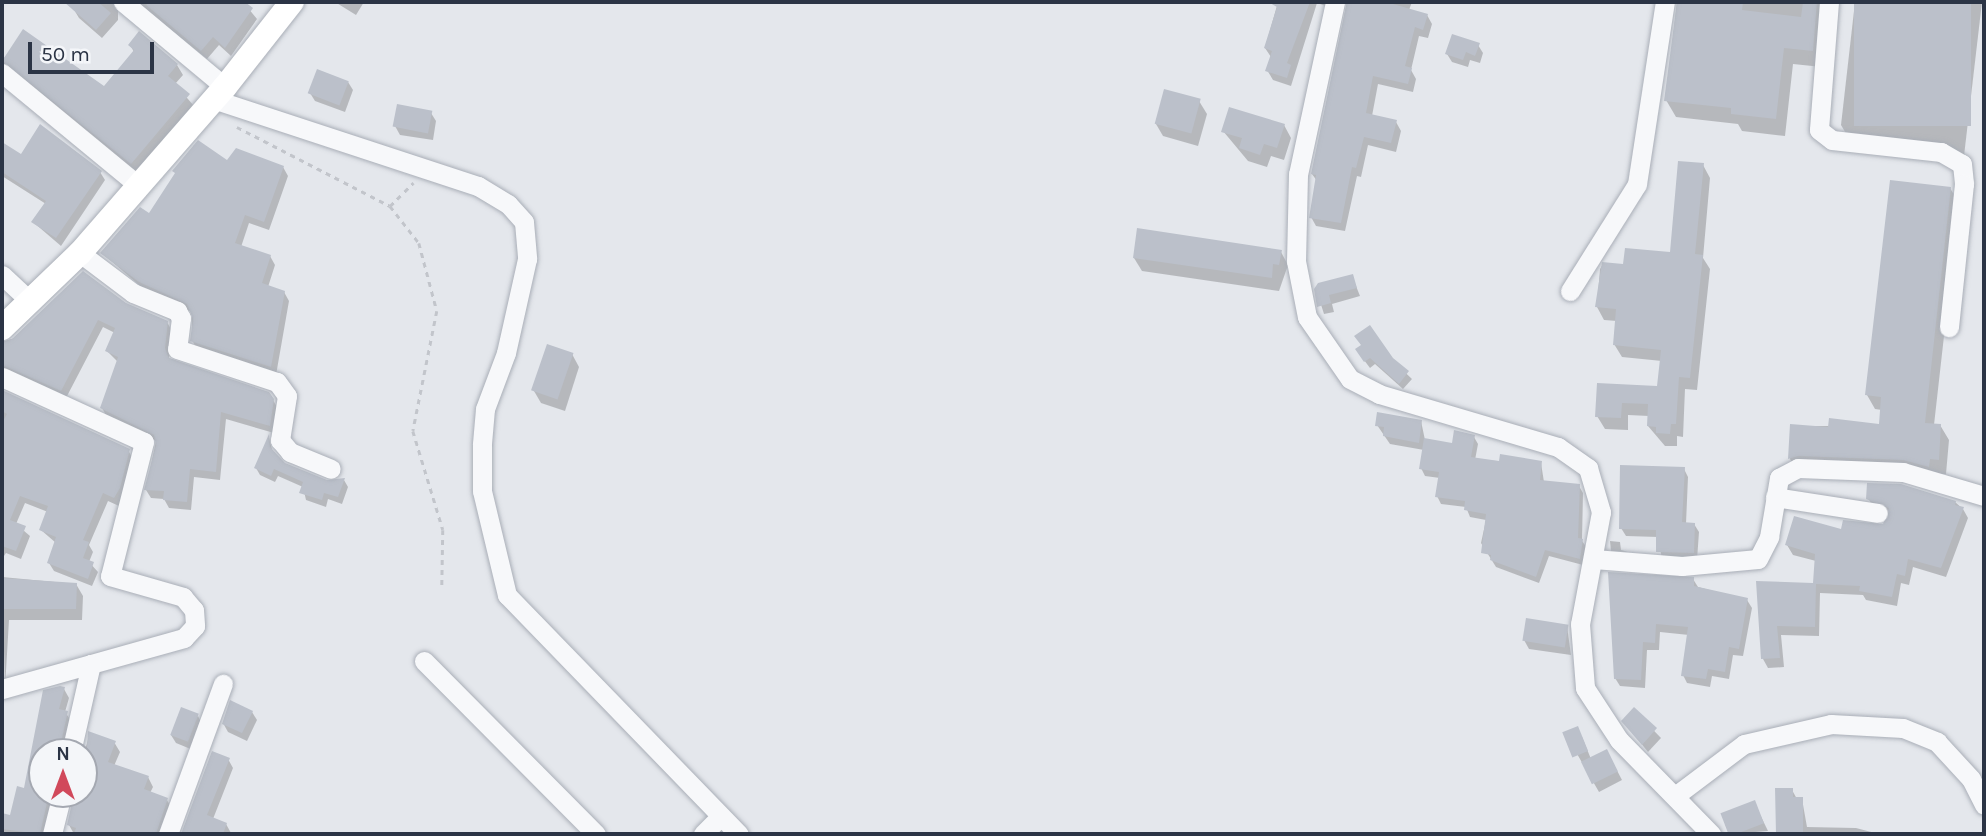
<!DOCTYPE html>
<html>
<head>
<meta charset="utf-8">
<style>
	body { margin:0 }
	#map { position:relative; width:1986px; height:836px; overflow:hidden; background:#e4e7ec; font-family:Karla,sans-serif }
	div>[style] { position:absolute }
	.shadow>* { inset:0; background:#0003 }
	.building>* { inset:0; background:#bbc0ca; transform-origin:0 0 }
	.path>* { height:2.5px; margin-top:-1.25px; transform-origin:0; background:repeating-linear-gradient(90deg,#c2c5cb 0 5px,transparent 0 10px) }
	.roads { filter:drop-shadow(0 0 2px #a9aeb7) drop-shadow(0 0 2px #a9aeb7) }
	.minor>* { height:19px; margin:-9.5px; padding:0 9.5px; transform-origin:9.5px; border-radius:9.5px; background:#f7f8fa }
	.major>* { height:24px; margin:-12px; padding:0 12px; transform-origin:12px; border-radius:12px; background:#fff }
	span { translate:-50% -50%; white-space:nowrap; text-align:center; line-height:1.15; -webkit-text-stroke:5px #f4f6f9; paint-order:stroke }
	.frame { position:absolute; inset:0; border:4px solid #2b3445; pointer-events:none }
	.north { position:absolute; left:28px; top:738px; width:70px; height:70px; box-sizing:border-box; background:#f4f6f9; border:2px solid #a4a8b1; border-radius:50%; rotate:0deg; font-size:19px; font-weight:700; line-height:28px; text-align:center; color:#2b3445 }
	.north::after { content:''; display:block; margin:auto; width:24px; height:32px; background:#d1495b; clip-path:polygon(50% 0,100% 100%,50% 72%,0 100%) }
	.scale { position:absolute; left:28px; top:42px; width:126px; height:32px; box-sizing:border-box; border:4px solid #2b3445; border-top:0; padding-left:9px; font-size:21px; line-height:24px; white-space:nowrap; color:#2b3445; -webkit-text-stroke:5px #f4f6f9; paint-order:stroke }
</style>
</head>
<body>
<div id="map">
	<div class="shadow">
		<div style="clip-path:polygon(78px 2px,125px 2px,118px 5px,118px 20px,102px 38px,79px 18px,73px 8px)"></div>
		<div style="clip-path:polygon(136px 2px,243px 2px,257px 19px,231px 56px,219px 45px,207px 59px)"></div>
		<div style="clip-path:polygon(335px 2px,364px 2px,356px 15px)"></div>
		<div style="clip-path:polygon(1278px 2px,1338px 2px,1329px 7px,1317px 3px,1291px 86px,1273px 80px,1267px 70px,1271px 57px,1265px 48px)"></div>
		<div style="clip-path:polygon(1347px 2px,1412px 2px,1409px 10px,1427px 15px,1432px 24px,1428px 38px,1419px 36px,1411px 70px,1416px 79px,1413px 92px,1378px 84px,1372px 116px,1396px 122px,1401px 131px,1396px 152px,1368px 145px,1361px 177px,1357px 176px,1345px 231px,1316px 226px,1311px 217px,1317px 181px,1312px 174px)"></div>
		<div style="clip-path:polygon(1677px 2px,1830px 2px,1822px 67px,1793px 64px,1785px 136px,1742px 131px,1738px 124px,1676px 117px,1666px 100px)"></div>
		<div style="clip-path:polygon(1855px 2px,1982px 2px,1964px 156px,1851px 142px,1841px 125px)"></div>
		<div style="clip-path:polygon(24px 32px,104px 89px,134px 52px,130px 45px,177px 65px,183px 75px,175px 84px,194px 106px,138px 173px,8px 71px,2px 61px)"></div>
		<div style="clip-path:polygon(1478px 45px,1483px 53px,1480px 63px,1470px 60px,1468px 67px,1452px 62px,1447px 54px)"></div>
		<div style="clip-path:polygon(348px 82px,353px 90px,345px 112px,315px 101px,310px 93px)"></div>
		<div style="clip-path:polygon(1199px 101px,1207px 114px,1198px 146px,1163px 136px,1156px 124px)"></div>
		<div style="clip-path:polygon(431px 113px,436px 121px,433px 140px,400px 135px,395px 126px)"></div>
		<div style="clip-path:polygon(1284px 125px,1291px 138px,1284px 160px,1271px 156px,1267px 167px,1248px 161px,1223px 131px)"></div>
		<div style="clip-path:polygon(2px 144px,21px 157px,100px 172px,105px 180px,61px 246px,33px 222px,46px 204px,2px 176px)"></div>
		<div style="clip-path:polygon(227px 162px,283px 167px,288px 176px,269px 230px,249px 223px,241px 247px,270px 256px,275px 265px,268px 287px,284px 292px,289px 301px,276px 375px,197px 349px,192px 340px,192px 312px,146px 291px,102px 253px)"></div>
		<div style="clip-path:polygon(1703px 165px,1710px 178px,1703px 258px,1710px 269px,1697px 390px,1685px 389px,1683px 437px,1677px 436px,1677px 446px,1665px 446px,1648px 426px,1649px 416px,1628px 415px,1628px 430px,1605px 429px,1597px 416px,1599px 385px,1659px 388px,1662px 361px,1622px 357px,1614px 344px,1617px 321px,1604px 320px,1597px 307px,1600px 269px,1603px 264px,1625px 266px,1671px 254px)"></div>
		<div style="clip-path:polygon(1950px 188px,1959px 203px,1934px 425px,1940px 425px,1949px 440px,1946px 474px,1798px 473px,1790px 459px,1792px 426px,1881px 426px,1882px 410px,1875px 409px,1867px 395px)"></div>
		<div style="clip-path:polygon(1281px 252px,1288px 265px,1279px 291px,1142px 271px,1134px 258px)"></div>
		<div style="clip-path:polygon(1352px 276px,1360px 296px,1332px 304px,1334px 312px,1324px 314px,1316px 289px)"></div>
		<div style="clip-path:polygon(125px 304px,167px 322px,172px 331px,169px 358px,273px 400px,278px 409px,274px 433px,226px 419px,220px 480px,194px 477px,191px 510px,169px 508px,164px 499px,151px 498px,146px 490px,156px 441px,107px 417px,102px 408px,118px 362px,107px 351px,115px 333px,103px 327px,66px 398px,2px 375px,2px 342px)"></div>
		<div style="clip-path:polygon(572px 354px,579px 367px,565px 411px,541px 403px,534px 391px)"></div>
		<div style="clip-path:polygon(1361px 356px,1391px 359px,1412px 379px,1403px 389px,1375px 364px,1370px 368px)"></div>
		<div style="clip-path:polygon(2px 392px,128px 450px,133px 459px,119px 506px,108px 501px,89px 545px,93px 552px,89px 562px,98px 572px,92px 586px,54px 571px,49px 563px,56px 543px,41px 530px,48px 512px,25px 503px,16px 524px,30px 536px,21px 559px,6px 553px,2px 559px)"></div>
		<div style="clip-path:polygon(1421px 421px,1425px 440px,1453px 445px,1474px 437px,1478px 444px,1475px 460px,1541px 463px,1544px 482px,1579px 486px,1583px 493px,1582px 541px,1587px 548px,1583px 565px,1549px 556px,1539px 583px,1496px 567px,1481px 543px,1486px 520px,1470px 517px,1466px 507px,1441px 504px,1437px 496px,1440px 478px,1425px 476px,1421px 468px,1424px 450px,1390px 444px,1377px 425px)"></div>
		<div style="clip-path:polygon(269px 438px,273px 453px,284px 465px,327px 482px,344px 480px,348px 487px,342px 504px,328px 499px,326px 507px,306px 500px,303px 487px,278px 476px,275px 482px,260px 475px,256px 468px)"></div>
		<div style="clip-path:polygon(1684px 469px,1688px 477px,1686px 524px,1694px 524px,1699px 532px,1697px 560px,1662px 559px,1658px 537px,1626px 536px,1621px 528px)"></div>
		<div style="clip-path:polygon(1868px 498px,1955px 502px,1963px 509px,1968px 518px,1946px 577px,1913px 567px,1909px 585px,1901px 583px,1897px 606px,1866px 600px,1863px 595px,1820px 593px,1819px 636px,1781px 635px,1784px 667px,1768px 668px,1763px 659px,1758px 583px,1815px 584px,1816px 561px,1793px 555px,1787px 545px,1884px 526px,1889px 514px,1874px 508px)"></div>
		<div style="clip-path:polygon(1610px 541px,1620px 542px,1621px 550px,1628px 552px,1611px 551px)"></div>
		<div style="clip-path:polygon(1609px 574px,1693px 579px,1698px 587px,1747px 600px,1752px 608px,1743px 656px,1733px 655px,1729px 679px,1712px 676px,1710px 687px,1687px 683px,1683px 675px,1689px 635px,1660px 632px,1659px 650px,1647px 650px,1645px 688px,1620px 686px,1615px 678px)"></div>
		<div style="clip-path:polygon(2px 577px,76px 584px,83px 596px,82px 620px,9px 620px,5px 688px)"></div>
		<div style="clip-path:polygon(1567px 626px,1571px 655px,1529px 649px,1524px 640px)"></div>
		<div style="clip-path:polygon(64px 689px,69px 698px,65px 712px,72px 722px,65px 752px,42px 752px,42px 794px,61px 794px,46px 834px,2px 834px,2px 815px,11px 817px,26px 790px)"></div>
		<div style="clip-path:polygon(1634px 710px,1661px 738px,1648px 752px,1623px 721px)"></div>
		<div style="clip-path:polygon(252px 712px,257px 720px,247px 741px,228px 732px,223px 723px)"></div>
		<div style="clip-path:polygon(198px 716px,202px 724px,193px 750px,176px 743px,171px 735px)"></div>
		<div style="clip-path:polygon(90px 733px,114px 742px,120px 752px,114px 766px,148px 777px,153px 787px,150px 793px,167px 800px,172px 809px,160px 834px,74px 834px,69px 825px,75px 794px,84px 794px,84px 753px)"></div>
		<div style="clip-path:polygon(1565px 733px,1582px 737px,1591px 759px,1611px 759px,1622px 780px,1599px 792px)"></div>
		<div style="clip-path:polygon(213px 753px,228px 759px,233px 768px,213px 819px,226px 824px,231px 833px,183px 834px)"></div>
		<div style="clip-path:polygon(1777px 790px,1792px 790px,1797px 799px,1802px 799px,1807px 827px,1856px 828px,1879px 834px,1778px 834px)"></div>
		<div style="clip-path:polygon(1754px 802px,1768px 831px,1731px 834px,1723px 815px)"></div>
	</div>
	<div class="building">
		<div style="clip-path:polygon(64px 2px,98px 2px,111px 13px,96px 30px)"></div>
		<div style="clip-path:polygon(150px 2px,245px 2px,253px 8px,225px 48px,213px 37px,201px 51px,146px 5px)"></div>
		<div style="clip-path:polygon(1268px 2px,1310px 2px,1287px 63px,1291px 65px,1287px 78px,1265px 71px,1272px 51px,1264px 48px,1277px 7px)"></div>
		<div style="clip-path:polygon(1347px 2px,1386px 2px,1428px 14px,1423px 30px,1415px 27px,1405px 66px,1412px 68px,1408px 84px,1373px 76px,1366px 113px,1397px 120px,1391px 143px,1364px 137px,1356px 168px,1352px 167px,1341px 223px,1309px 218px,1316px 175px,1311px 174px)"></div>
		<div style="clip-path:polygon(1677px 2px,1743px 2px,1742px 10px,1801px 17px,1803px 2px,1817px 2px,1813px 51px,1784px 48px,1776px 119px,1731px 114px,1731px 108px,1664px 101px)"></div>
		<div style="left:1854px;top:2px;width:117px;height:124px"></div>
		<div style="clip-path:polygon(23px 29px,104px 86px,134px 50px,128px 45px,139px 31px,178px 64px,168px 76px,190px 94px,131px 164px,2px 61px)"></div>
		<div style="clip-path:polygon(1452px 34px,1480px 43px,1475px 56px,1466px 52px,1463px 60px,1445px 54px)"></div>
		<div style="left:317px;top:69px;width:34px;height:26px;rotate:21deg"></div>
		<div style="left:1164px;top:89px;width:38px;height:36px;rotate:15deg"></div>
		<div style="left:397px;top:104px;width:36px;height:23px;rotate:11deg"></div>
		<div style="clip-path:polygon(1229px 107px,1285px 124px,1277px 148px,1264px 144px,1260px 155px,1239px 148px,1242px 138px,1221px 132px)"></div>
		<div style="clip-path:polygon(40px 124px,102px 171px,56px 238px,31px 222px,46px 201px,2px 172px,2px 142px,21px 154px)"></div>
		<div style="clip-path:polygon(198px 140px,227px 160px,236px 148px,284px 166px,264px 222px,245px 215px,235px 243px,271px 255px,262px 283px,285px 291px,271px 367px,190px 341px,193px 319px,187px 304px,139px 282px,100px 253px,140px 207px,149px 213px,175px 173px,172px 171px)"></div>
		<div style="clip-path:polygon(1678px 161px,1704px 163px,1695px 254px,1703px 255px,1690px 378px,1679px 377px,1676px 424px,1671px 424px,1670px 434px,1656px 433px,1656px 427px,1647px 426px,1648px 404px,1622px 403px,1621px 418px,1595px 417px,1597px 383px,1657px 386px,1661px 350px,1613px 345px,1616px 309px,1595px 307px,1602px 262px,1623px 264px,1625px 248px,1670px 252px)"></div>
		<div style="clip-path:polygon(1890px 180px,1951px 187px,1925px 423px,1941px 424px,1939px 460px,1930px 459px,1929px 467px,1903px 460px,1798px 456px,1788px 459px,1790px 424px,1828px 427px,1829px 418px,1879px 424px,1881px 397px,1865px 395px)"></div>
		<div style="clip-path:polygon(1137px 228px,1282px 250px,1279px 265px,1273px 264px,1272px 278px,1133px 258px)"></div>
		<div style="clip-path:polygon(83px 271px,126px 303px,168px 321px,165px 348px,169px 358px,269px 392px,274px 399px,270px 426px,221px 412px,216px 472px,190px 469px,187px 502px,163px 500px,164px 491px,144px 490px,156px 445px,154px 435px,100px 408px,118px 357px,105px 351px,115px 328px,98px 320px,61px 391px,2px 365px,2px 342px,12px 339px)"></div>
		<div style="clip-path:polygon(1353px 274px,1357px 288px,1329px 295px,1331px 303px,1317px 307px,1314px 289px,1318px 283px)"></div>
		<div style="clip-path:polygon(1370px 325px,1393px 358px,1409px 371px,1399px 384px,1370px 358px,1364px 362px,1355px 349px,1361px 345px,1354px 336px)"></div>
		<div style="left:547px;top:344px;width:28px;height:49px;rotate:19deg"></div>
		<div style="clip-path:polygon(2px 390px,130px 449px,120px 488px,114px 498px,103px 493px,83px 540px,89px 542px,83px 558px,94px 562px,88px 579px,47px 563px,56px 537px,39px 530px,48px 506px,20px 496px,10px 520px,26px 526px,16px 551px,2px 546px,2px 423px,7px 414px,2px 411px)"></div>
		<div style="clip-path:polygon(1377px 412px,1422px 420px,1419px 443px,1383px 436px,1384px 427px,1375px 426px)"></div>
		<div style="clip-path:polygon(1454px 430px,1475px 435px,1471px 457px,1499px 461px,1500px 454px,1542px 461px,1540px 480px,1580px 484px,1578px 538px,1583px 539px,1580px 559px,1545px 550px,1536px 577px,1490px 560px,1491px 555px,1481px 553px,1486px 514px,1464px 510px,1465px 501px,1435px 497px,1439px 472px,1419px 469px,1424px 438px,1452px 443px)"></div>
		<div style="clip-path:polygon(269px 434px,270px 447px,285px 463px,327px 480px,345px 478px,338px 497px,324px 493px,322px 500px,299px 493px,303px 482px,274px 469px,271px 476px,254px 468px)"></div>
		<div style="clip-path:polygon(1620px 465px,1685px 467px,1682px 522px,1695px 523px,1694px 553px,1656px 552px,1656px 530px,1619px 529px)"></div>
		<div style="clip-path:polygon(1867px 483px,1901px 484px,1956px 501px,1955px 505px,1964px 507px,1941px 568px,1908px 559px,1905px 576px,1897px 574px,1892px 597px,1859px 591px,1860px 586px,1816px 584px,1815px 627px,1777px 626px,1780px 658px,1761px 659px,1756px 581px,1813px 583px,1815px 554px,1785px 545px,1794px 516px,1841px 529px,1843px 520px,1883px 524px,1889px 508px,1866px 499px)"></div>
		<div style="clip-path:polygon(1608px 572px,1694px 577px,1694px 586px,1748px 598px,1739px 649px,1729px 647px,1725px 672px,1708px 669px,1706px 679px,1681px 676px,1688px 627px,1656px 624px,1655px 643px,1643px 642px,1641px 680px,1614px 679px)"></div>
		<div style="clip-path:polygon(2px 578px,77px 583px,76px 609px,2px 609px)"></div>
		<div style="left:1526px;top:618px;width:43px;height:23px;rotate:9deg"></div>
		<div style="clip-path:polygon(60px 686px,65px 687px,59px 709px,68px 711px,59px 752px,42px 752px,42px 794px,49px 794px,40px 834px,2px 829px,2px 813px,10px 815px,17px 786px,24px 788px,43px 690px)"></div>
		<div style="clip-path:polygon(230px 700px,253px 711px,242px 733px,222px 724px)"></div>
		<div style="left:181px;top:707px;width:19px;height:30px;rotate:21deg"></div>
		<div style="clip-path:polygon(1634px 707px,1657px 728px,1642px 745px,1621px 721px)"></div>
		<div style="left:1578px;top:726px;width:27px;height:17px;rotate:68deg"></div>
		<div style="clip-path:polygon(88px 731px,116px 741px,108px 762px,149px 776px,144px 789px,168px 798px,156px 834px,74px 834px,76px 828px,67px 825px,74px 794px,84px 794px)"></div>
		<div style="left:1607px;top:749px;width:25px;height:29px;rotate:64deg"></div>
		<div style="clip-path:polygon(212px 751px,230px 758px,207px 815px,227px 823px,223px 834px,181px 834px)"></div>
		<div style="clip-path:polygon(1775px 788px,1793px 788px,1793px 797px,1803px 797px,1803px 834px,1776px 834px)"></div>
		<div style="left:1755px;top:800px;width:25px;height:37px;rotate:69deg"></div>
	</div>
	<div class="path">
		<div style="left:237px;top:127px;width:172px;rotate:27.3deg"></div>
		<div style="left:390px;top:206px;width:47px;rotate:51.9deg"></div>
		<div style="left:419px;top:243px;width:70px;rotate:75.2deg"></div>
		<div style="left:437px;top:311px;width:122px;rotate:101.3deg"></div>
		<div style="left:413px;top:431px;width:103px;rotate:73.1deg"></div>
		<div style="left:443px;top:530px;width:59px;rotate:91deg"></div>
		<div style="left:390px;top:206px;width:33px;rotate:-45deg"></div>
	</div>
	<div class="roads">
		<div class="minor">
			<div style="left:123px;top:2px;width:133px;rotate:39.8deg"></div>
			<div style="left:1335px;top:2px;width:176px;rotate:102.1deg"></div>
			<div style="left:1298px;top:174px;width:87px;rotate:91.3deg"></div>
			<div style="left:1296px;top:261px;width:57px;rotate:78.9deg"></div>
			<div style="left:1307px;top:317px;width:75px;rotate:55.3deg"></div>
			<div style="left:1350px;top:379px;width:33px;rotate:27deg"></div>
			<div style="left:1379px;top:394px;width:187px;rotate:16.5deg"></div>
			<div style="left:1558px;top:447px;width:37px;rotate:35deg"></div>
			<div style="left:1588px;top:468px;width:46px;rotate:73.5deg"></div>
			<div style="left:1601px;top:512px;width:114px;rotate:100.6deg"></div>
			<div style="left:1580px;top:624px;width:64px;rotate:85.5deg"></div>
			<div style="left:1585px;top:688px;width:62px;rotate:56.8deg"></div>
			<div style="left:1619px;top:740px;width:132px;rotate:45.6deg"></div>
			<div style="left:1829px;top:2px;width:128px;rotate:94.5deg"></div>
			<div style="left:1819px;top:130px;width:16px;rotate:38deg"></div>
			<div style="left:1832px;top:140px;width:110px;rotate:6.3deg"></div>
			<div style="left:1941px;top:152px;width:24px;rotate:30deg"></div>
			<div style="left:1962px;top:164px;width:20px;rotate:84deg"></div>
			<div style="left:1964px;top:184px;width:144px;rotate:96deg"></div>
			<div style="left:2px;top:73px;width:176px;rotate:39.5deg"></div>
			<div style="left:213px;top:99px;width:279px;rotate:18.2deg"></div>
			<div style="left:478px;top:186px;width:35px;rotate:31deg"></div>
			<div style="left:508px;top:204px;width:24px;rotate:48deg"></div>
			<div style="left:524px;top:222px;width:37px;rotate:85deg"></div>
			<div style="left:527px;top:259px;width:96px;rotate:102.6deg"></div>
			<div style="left:506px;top:353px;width:60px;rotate:110.6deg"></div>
			<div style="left:485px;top:409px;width:36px;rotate:95deg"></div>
			<div style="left:482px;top:445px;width:46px;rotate:90deg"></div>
			<div style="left:482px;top:491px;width:107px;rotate:76.5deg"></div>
			<div style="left:507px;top:595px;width:333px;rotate:45.9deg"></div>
			<div style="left:80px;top:253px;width:66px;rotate:37deg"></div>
			<div style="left:133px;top:293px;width:48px;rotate:22.2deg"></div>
			<div style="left:177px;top:311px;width:8px;rotate:60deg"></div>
			<div style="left:181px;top:318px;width:31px;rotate:97deg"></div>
			<div style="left:177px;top:349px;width:105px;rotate:18.3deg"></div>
			<div style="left:277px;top:382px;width:17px;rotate:54deg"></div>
			<div style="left:287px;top:396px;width:45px;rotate:99deg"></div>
			<div style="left:280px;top:440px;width:16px;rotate:50deg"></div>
			<div style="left:290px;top:452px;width:44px;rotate:22.5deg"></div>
			<div style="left:2px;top:275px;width:38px;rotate:43deg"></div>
			<div style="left:1570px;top:291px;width:126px;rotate:-57.9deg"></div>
			<div style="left:1637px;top:184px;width:184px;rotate:-81.3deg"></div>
			<div style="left:2px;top:377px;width:156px;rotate:24.6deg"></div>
			<div style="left:144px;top:442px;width:138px;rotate:104.2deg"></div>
			<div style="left:110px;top:576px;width:76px;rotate:16deg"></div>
			<div style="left:183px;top:597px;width:17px;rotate:50deg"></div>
			<div style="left:194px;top:610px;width:16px;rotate:86deg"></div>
			<div style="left:195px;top:626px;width:16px;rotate:133deg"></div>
			<div style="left:184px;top:638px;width:97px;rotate:164.4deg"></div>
			<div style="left:1775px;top:497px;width:104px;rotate:8.8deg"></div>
			<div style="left:1594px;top:559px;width:88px;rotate:4.5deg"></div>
			<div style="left:1682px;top:566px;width:76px;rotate:-5.3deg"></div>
			<div style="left:1758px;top:559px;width:25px;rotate:-63deg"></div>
			<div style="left:1769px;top:537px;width:60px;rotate:-80.4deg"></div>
			<div style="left:1779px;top:478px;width:21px;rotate:-28deg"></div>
			<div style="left:1798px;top:468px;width:105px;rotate:2.2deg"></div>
			<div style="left:1903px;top:472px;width:84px;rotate:16.5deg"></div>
			<div style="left:424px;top:661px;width:244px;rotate:45.2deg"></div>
			<div style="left:2px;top:689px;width:92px;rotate:-15.7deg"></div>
			<div style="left:91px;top:664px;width:90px;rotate:102.8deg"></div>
			<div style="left:1675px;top:796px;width:86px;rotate:-37deg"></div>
			<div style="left:1744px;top:744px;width:89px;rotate:-12.9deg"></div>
			<div style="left:1831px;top:724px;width:72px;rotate:3.2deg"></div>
			<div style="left:1903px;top:728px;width:37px;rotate:22deg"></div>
			<div style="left:1937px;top:742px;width:50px;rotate:47.4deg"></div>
			<div style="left:1971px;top:779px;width:29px;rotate:63deg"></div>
			<div style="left:52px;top:834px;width:41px;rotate:-76deg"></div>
			<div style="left:168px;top:834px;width:160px;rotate:-69.9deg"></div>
			<div style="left:703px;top:834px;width:25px;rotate:-45deg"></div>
		</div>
		<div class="major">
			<div style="left:2px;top:328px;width:108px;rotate:-43.9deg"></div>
			<div style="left:80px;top:253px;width:220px;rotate:-48.9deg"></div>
			<div style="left:225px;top:87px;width:108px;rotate:-51.8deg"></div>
		</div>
	</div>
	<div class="frame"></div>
	<div class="north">N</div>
	<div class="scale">50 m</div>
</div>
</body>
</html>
